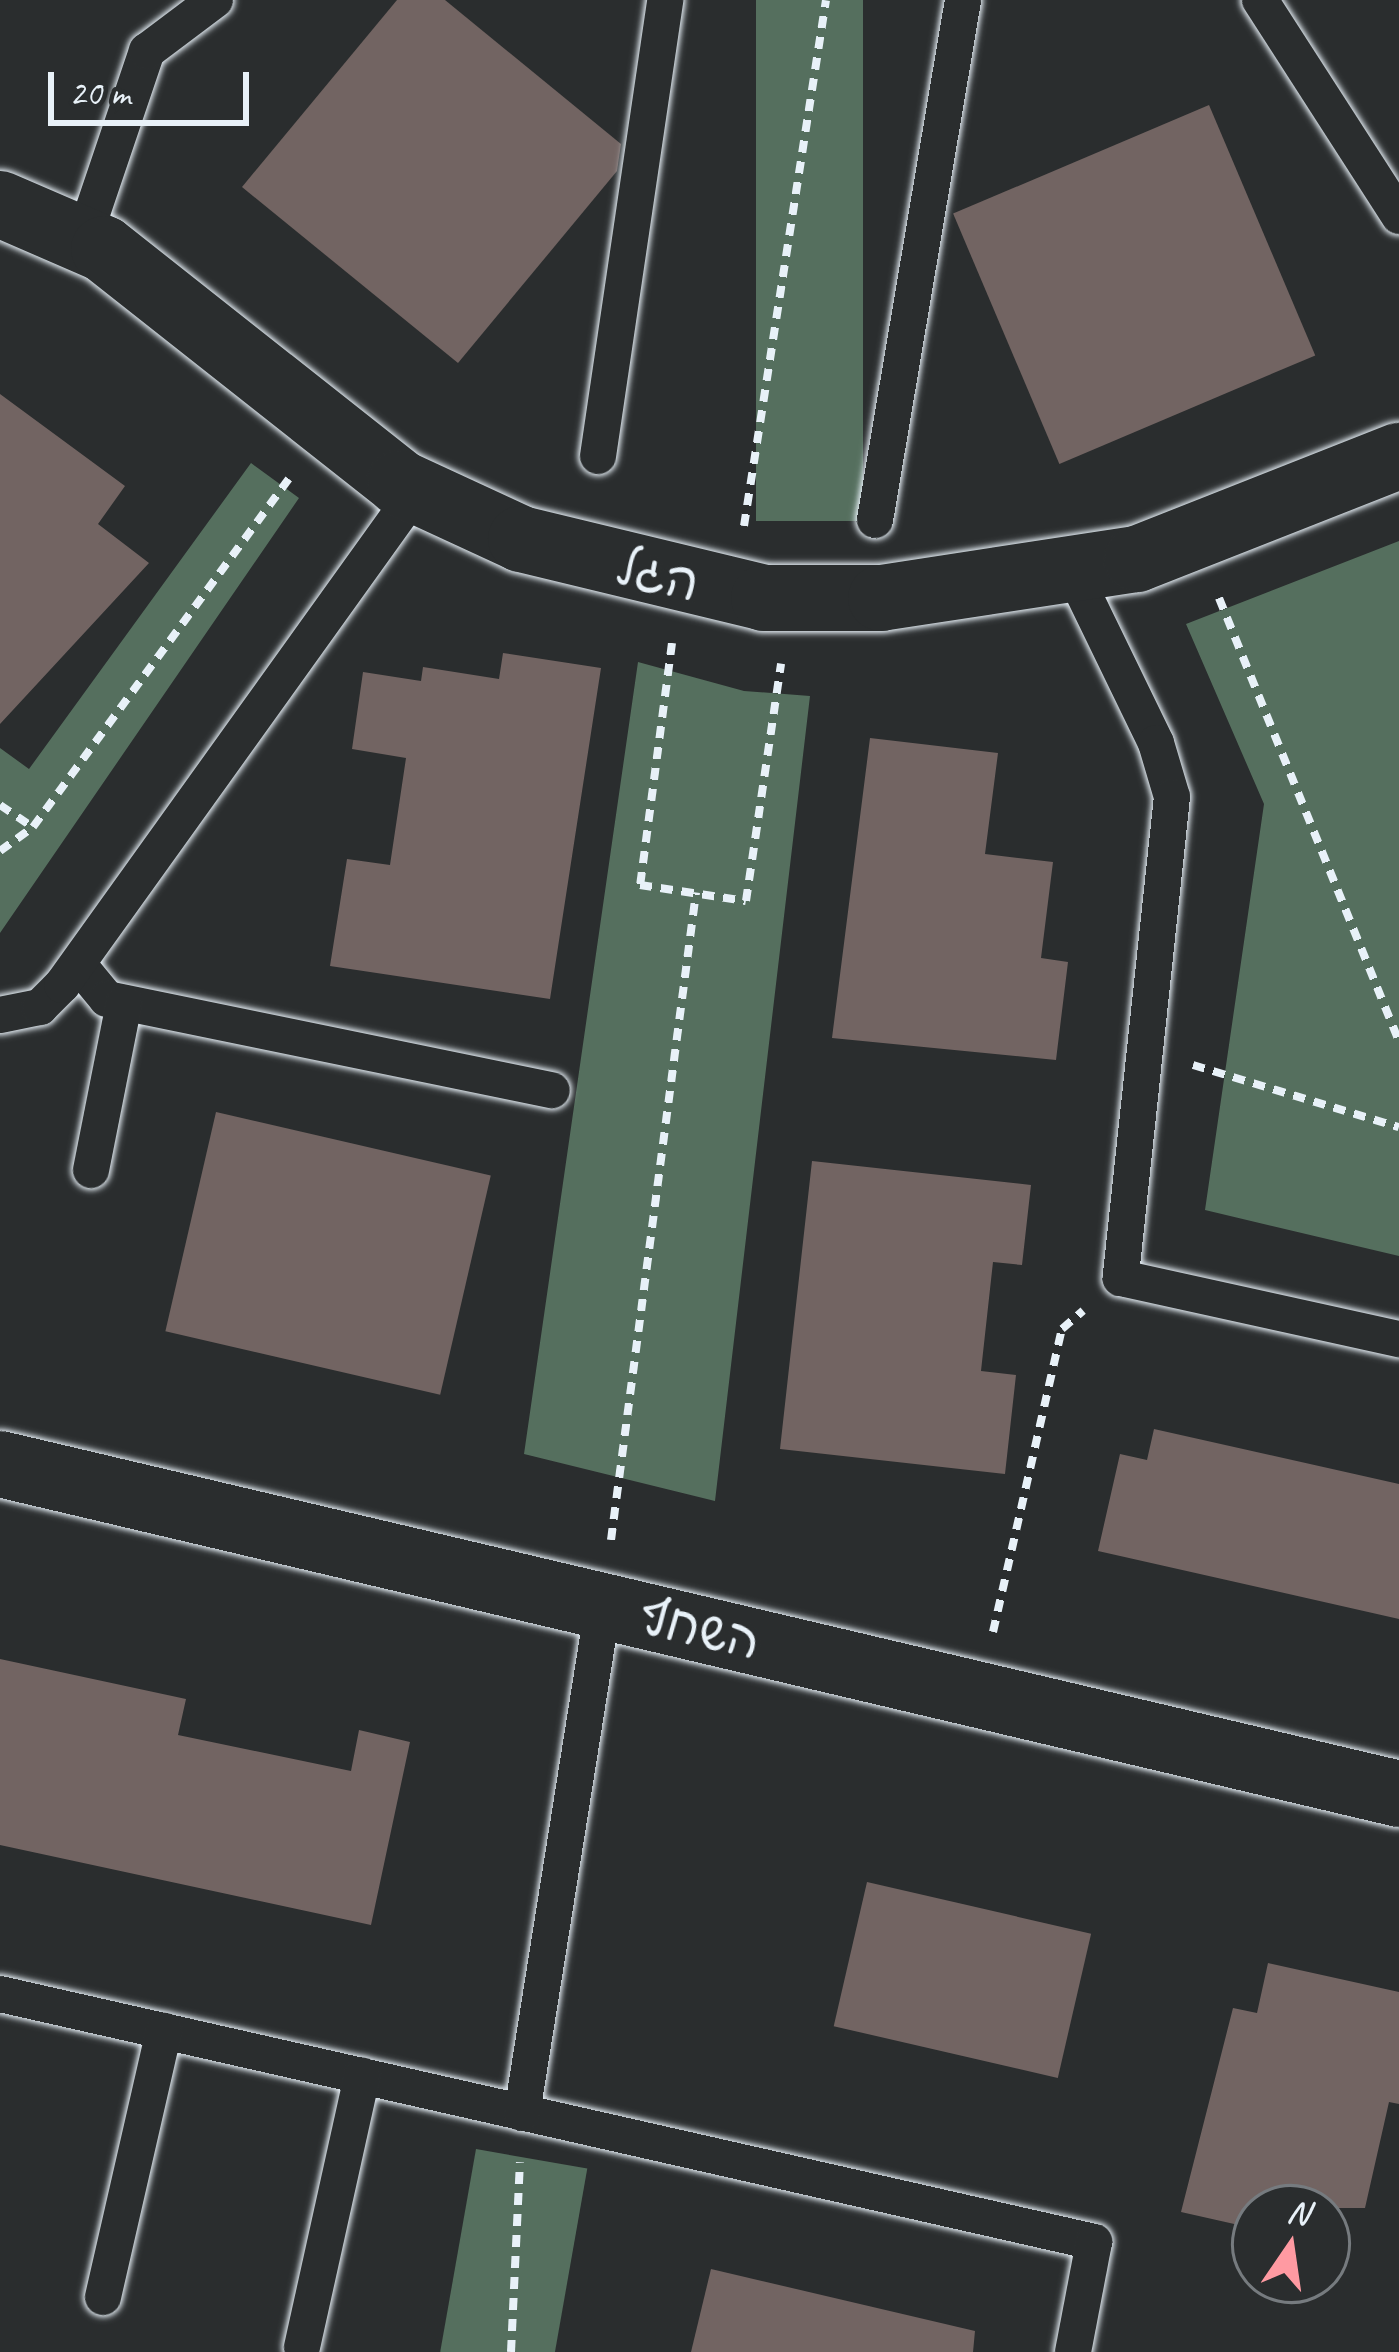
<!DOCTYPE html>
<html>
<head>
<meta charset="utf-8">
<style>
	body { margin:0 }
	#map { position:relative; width:1399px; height:2352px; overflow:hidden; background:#2a2d2e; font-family:Caveat,"Playpen Sans Hebrew",sans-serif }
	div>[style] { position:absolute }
	.green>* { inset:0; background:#556f5e; transform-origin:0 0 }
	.building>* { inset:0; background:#726462; transform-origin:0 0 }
	.path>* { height:8px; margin-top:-4px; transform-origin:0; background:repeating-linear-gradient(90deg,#e8f1f8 0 12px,transparent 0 21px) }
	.roads { filter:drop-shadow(0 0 3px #e8f1f8) drop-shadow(0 0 3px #e8f1f8) }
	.lane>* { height:36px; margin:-18px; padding:0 18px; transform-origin:18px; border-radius:18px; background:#2a2d2e }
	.street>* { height:66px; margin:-33px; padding:0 33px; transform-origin:33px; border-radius:33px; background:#2a2d2e }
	span { translate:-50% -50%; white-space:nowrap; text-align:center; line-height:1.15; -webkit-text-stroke:10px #2a2d2e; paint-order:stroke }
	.street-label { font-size:51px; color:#e8f1f8 }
	.north { position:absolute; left:1231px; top:2184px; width:120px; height:120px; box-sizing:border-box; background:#2a2d2e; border:3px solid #767b7f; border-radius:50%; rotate:13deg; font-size:33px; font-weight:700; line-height:48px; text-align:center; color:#e8f1f8 }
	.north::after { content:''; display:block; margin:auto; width:42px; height:54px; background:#ff9aa2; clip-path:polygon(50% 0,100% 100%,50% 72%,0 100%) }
	.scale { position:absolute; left:48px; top:72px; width:201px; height:54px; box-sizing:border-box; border:6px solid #e8f1f8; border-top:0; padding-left:15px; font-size:36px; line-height:42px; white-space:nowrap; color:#e8f1f8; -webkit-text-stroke:9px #2a2d2e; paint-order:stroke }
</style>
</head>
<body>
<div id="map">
	<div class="green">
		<div style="left:756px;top:0;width:107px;height:521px"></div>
		<div style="clip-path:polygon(251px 463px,299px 498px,0 933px,0 748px,29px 769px)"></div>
		<div style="clip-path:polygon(1399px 541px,1399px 1256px,1205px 1210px,1264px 804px,1186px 624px)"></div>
		<div style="clip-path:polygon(638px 662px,744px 691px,810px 696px,715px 1501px,524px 1454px)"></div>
		<div style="left:476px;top:2149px;width:113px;height:206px;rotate:10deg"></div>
	</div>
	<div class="building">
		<div style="clip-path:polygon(397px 0,445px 0,621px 144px,617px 171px,458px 363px,242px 187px)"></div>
		<div style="left:1209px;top:105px;width:272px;height:278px;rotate:67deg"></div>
		<div style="clip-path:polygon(0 394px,125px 486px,98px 524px,149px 563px,0 724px)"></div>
		<div style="clip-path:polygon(503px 653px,601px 668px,550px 999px,330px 966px,347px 859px,390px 865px,406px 758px,352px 749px,363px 672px,421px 681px,423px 667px,499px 679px)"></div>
		<div style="clip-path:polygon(870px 738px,998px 753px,985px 854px,1053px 862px,1041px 958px,1068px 962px,1056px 1060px,832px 1038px)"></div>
		<div style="left:216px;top:1112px;width:282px;height:225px;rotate:13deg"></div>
		<div style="clip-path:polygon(812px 1161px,1031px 1185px,1022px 1265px,993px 1262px,981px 1371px,1016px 1375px,1005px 1474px,780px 1449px)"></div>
		<div style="clip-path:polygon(1154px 1429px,1399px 1484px,1399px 1619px,1098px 1551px,1120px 1454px,1147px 1460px)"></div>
		<div style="clip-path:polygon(0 1659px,186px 1699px,178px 1735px,351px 1771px,359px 1730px,410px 1742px,371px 1925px,0 1845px)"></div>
		<div style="left:867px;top:1882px;width:230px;height:148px;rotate:13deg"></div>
		<div style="clip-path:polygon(1268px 1963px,1399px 1992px,1399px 2104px,1389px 2102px,1365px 2208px,1255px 2208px,1252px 2228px,1181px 2212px,1233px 2008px,1257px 2013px)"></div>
		<div style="clip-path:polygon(711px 2269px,975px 2331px,973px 2352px,691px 2352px)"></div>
	</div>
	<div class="path">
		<div style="left:744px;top:526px;width:532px;rotate:-81.14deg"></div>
		<div style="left:1219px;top:598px;width:479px;rotate:67.9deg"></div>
		<div style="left:672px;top:643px;width:244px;rotate:97.5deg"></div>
		<div style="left:640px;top:885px;width:107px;rotate:8.6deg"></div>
		<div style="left:746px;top:901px;width:240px;rotate:-81.6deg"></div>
		<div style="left:0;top:805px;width:40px;rotate:34deg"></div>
		<div style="left:0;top:851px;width:41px;rotate:-36deg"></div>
		<div style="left:33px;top:827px;width:432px;rotate:-53.7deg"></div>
		<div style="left:1193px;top:1065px;width:215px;rotate:16.8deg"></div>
		<div style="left:611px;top:1540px;width:653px;rotate:-82.52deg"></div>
		<div style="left:993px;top:1632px;width:311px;rotate:-77.2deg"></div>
		<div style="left:1062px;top:1329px;width:28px;rotate:-41deg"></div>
		<div style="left:511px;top:2352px;width:190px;rotate:-87.3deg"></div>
	</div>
	<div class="roads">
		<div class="lane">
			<div style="left:1260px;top:0;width:257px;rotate:57.2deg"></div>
			<div style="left:83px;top:240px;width:200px;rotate:-71.3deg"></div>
			<div style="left:147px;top:51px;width:85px;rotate:-36.9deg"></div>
			<div style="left:598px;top:456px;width:461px;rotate:-81.6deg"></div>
			<div style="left:875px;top:520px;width:527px;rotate:-80.39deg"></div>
			<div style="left:1073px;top:572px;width:190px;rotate:64.1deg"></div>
			<div style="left:1156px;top:743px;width:56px;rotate:73.5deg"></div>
			<div style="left:1172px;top:797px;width:484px;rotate:96.1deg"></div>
			<div style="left:1121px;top:1278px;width:285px;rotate:12.4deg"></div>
			<div style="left:78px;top:964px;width:45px;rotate:50.4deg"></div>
			<div style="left:107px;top:999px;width:454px;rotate:11.6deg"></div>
			<div style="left:0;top:1015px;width:41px;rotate:-11.3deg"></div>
			<div style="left:40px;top:1007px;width:31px;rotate:-45deg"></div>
			<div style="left:62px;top:985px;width:609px;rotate:-54.35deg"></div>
			<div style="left:91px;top:1170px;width:170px;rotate:-78.8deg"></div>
			<div style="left:0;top:1994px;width:1122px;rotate:12.77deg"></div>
			<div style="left:1094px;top:2242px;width:112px;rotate:100.8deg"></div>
			<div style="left:522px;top:2113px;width:513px;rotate:-80.92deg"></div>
			<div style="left:103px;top:2297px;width:273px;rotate:-77.1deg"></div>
			<div style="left:302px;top:2347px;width:278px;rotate:-77.5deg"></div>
		</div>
		<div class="street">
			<div style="left:0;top:204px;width:113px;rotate:23.4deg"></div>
			<div style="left:104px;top:249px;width:377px;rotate:38.3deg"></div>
			<div style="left:400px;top:483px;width:133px;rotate:24.8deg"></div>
			<div style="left:521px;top:539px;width:250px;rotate:13.6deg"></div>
			<div style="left:764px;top:598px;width:117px"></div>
			<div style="left:881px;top:598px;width:259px;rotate:-8.7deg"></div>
			<div style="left:1137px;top:559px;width:282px;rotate:-21.5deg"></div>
			<div style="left:0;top:1464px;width:1437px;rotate:13.27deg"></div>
		</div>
	</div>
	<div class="street-label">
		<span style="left:658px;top:575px;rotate:13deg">הגל</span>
		<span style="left:700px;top:1629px;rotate:13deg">השחף</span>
	</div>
	<div class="north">N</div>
	<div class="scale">20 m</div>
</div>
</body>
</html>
